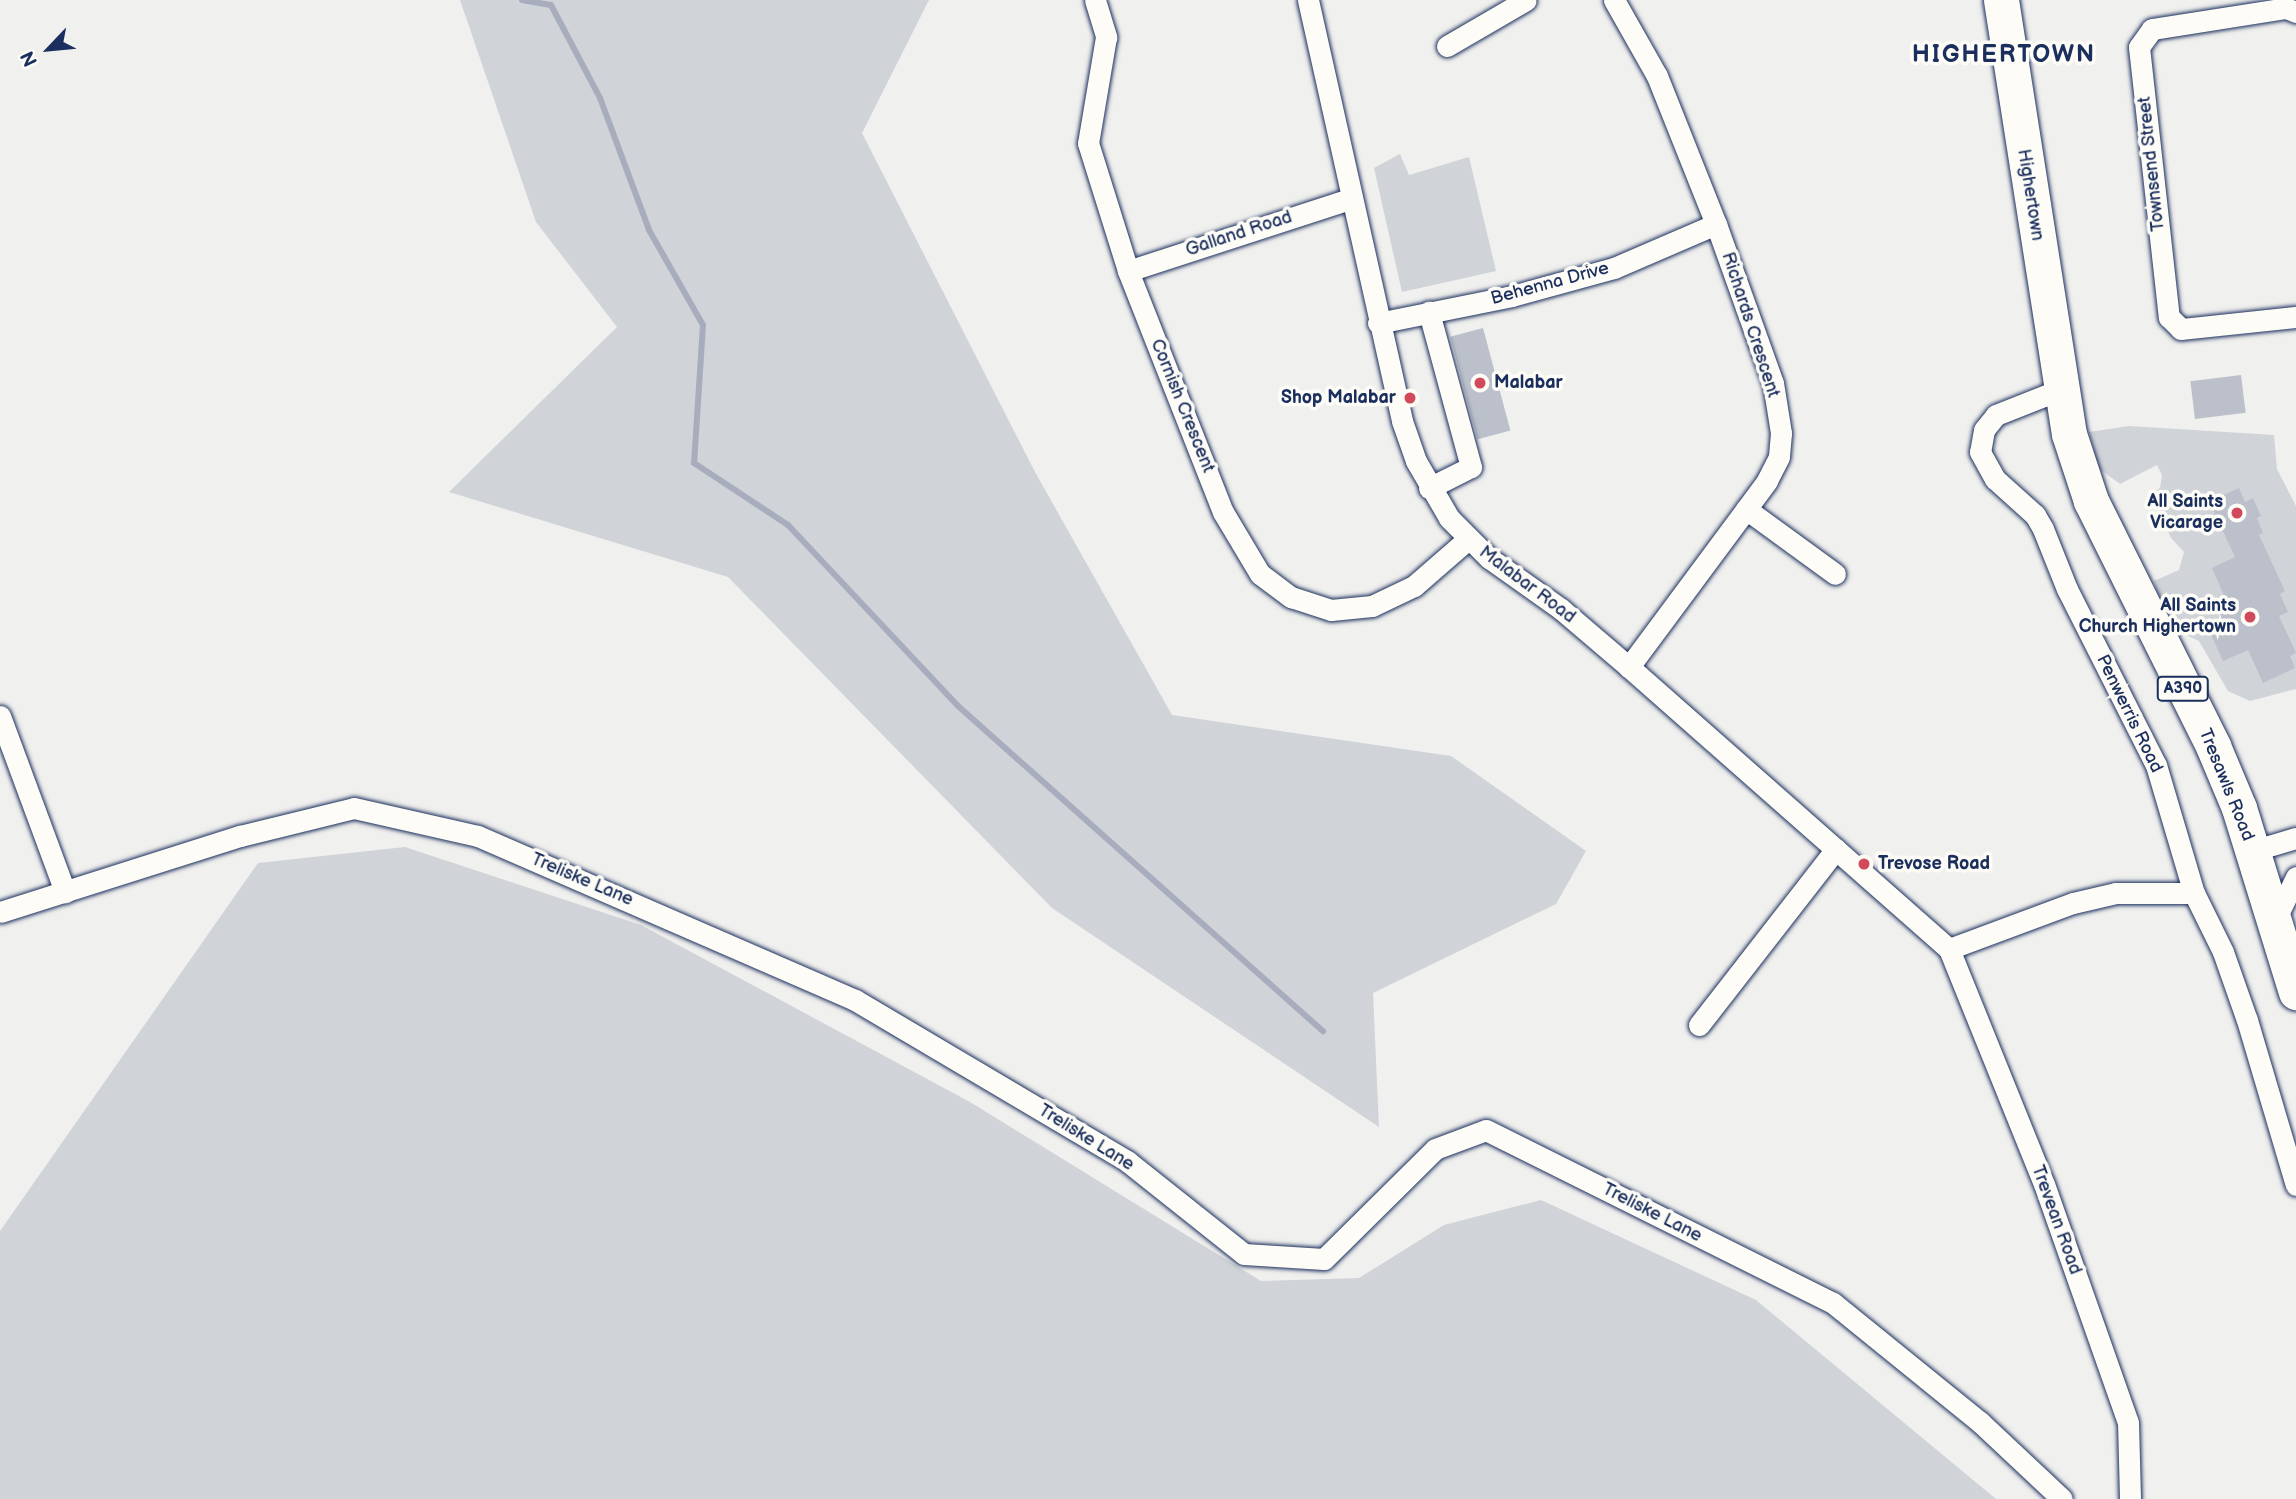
<!DOCTYPE html>
<html>
<head>
<meta charset="utf-8">
<style>
	body { margin:0 }
	#map { position:relative; width:2296px; height:1499px; overflow:hidden; background:#f0f0ee; font-family:"Balsamiq Sans",sans-serif }
	div>[style] { position:absolute }
	.green>* { inset:0; background:#d0d3d8 }
	.stream>* { height:6px; margin:-3px; padding:0 3px; transform-origin:3px; border-radius:3px; background:#a7adbd }
	.building>* { inset:0; background:#bbc0ca; transform-origin:0 0 }
	.roads { filter:drop-shadow(0 0 2px #1b2f5e) drop-shadow(0 0 2px #1b2f5e) }
	.minor>* { height:21px; margin:-10.5px; padding:0 10.5px; transform-origin:10.5px; border-radius:10.5px; background:#fdfcf7 }
	.trunk>* { height:35px; margin:-17.5px; padding:0 17.5px; transform-origin:17.5px; border-radius:17.5px; background:#fdfcf7 }
	.dots>* { width:19px; height:19px; translate:-50% -50%; box-sizing:border-box; border:4px solid #fdfcf7; border-radius:50% }
	span { translate:-50% -50%; white-space:nowrap; text-align:center; line-height:1.15; -webkit-text-stroke:7px #fdfcf7; paint-order:stroke }
	.shield-label span { padding:2px 5px; background:#fdfcf7; border:2px solid; border-radius:5px; -webkit-text-stroke-width:0 }
	.shield-label { font-size:16px; color:#1b2f5e; font-weight:700 }
	.street-label { font-size:18px; color:#1b2f5e }
	.poi-label { font-size:18px; color:#1b2f5e; font-weight:700 }
	.left { translate:0 -50%; text-align:left }
	.right { translate:-100% -50%; text-align:right }
	.district-label { font-size:24px; color:#1b2f5e; font-weight:700; letter-spacing:2px }
	.north { position:absolute; left:14px; top:14px; width:70px; height:70px; -webkit-text-stroke:5px #fdfcf7; paint-order:stroke; rotate:244deg; font-size:19px; font-weight:700; line-height:28px; text-align:center; color:#1b2f5e }
	.north::after { content:''; display:block; margin:auto; width:24px; height:32px; background:#1b2f5e; clip-path:polygon(50% 0,100% 100%,50% 72%,0 100%) }
</style>
</head>
<body>
<div id="map">
	<div class="green">
		<div style="clip-path:polygon(460px 0,929px 0,862px 133px,1035px 472px,1172px 715px,1451px 756px,1586px 851px,1556px 904px,1373px 993px,1379px 1127px,1052px 908px,728px 577px,449px 492px,617px 327px,536px 222px)"></div>
		<div style="clip-path:polygon(1400px 154px,1409px 175px,1469px 157px,1496px 271px,1402px 292px,1374px 168px)"></div>
		<div style="clip-path:polygon(2129px 426px,2274px 435px,2277px 469px,2296px 506px,2296px 689px,2250px 701px,2228px 691px,2199px 641px,2180px 632px,2175px 621px,2177px 608px,2162px 608px,2154px 581px,2179px 570px,2184px 552px,2171px 538px,2152px 494px,2160px 488px,2162px 475px,2157px 465px,2120px 484px,2098px 468px,2089px 432px)"></div>
		<div style="clip-path:polygon(405px 847px,641px 925px,970px 1102px,1261px 1281px,1359px 1278px,1444px 1225px,1541px 1200px,1756px 1300px,1996px 1499px,0 1499px,0 1231px,258px 863px)"></div>
	</div>
	<div class="stream">
		<div style="left:522px;top:0;width:29px;rotate:10deg"></div>
		<div style="left:551px;top:5px;width:105px;rotate:62.2deg"></div>
		<div style="left:600px;top:98px;width:141px;rotate:69.6deg"></div>
		<div style="left:649px;top:230px;width:109px;rotate:60.4deg"></div>
		<div style="left:703px;top:325px;width:138px;rotate:93.7deg"></div>
		<div style="left:694px;top:463px;width:113px;rotate:33.4deg"></div>
		<div style="left:788px;top:525px;width:248px;rotate:46.8deg"></div>
		<div style="left:958px;top:706px;width:489px;rotate:41.7deg"></div>
	</div>
	<div class="building">
		<div style="left:1483px;top:328px;width:106px;height:34px;rotate:75deg"></div>
		<div style="left:2241px;top:375px;width:38px;height:51px;rotate:83deg"></div>
		<div style="clip-path:polygon(2239px 488px,2245px 502px,2253px 498px,2261px 516px,2257px 518px,2263px 533px,2259px 535px,2285px 591px,2280px 594px,2288px 612px,2279px 616px,2296px 653px,2290px 656px,2295px 668px,2263px 683px,2248px 650px,2223px 661px,2207px 626px,2222px 619px,2217px 607px,2227px 602px,2212px 568px,2235px 557px,2213px 510px,2224px 505px,2219px 497px)"></div>
	</div>
	<div class="roads">
		<div class="minor">
			<div style="left:1095px;top:0;width:39px;rotate:73deg"></div>
			<div style="left:1106px;top:37px;width:108px;rotate:99.6deg"></div>
			<div style="left:1088px;top:143px;width:134px;rotate:72.6deg"></div>
			<div style="left:1128px;top:271px;width:259px;rotate:68.5deg"></div>
			<div style="left:1223px;top:512px;width:72px;rotate:59.2deg"></div>
			<div style="left:1260px;top:574px;width:39px;rotate:37deg"></div>
			<div style="left:1291px;top:597px;width:42px;rotate:18deg"></div>
			<div style="left:1331px;top:610px;width:41px;rotate:-5.6deg"></div>
			<div style="left:1372px;top:606px;width:47px;rotate:-25.5deg"></div>
			<div style="left:1414px;top:586px;width:72px;rotate:-41deg"></div>
			<div style="left:1308px;top:0;width:431px;rotate:77.4deg"></div>
			<div style="left:1402px;top:421px;width:42px;rotate:70.7deg"></div>
			<div style="left:1416px;top:461px;width:66px;rotate:59.9deg"></div>
			<div style="left:1449px;top:518px;width:57px;rotate:45deg"></div>
			<div style="left:1489px;top:558px;width:88px;rotate:35.3deg"></div>
			<div style="left:1561px;top:609px;width:89px;rotate:40.5deg"></div>
			<div style="left:1629px;top:667px;width:427px;rotate:41.4deg"></div>
			<div style="left:1614px;top:0;width:87px;rotate:60.5deg"></div>
			<div style="left:1657px;top:76px;width:159px;rotate:68.3deg"></div>
			<div style="left:1716px;top:224px;width:169px;rotate:70.3deg"></div>
			<div style="left:1773px;top:383px;width:51px;rotate:80.9deg"></div>
			<div style="left:1781px;top:433px;width:24px;rotate:95deg"></div>
			<div style="left:1779px;top:457px;width:27px;rotate:117deg"></div>
			<div style="left:1767px;top:481px;width:232px;rotate:126.6deg"></div>
			<div style="left:2296px;top:12px;width:11px;rotate:-158deg"></div>
			<div style="left:2286px;top:8px;width:136px;rotate:171.1deg"></div>
			<div style="left:2152px;top:29px;width:22px;rotate:126deg"></div>
			<div style="left:2139px;top:47px;width:272px;rotate:83.7deg"></div>
			<div style="left:2169px;top:317px;width:17px;rotate:45deg"></div>
			<div style="left:2181px;top:329px;width:116px;rotate:-6deg"></div>
			<div style="left:1447px;top:46px;width:91px;rotate:-30.2deg"></div>
			<div style="left:1128px;top:271px;width:233px;rotate:-18deg"></div>
			<div style="left:1378px;top:323px;width:137px;rotate:-11.4deg"></div>
			<div style="left:1512px;top:296px;width:106px;rotate:-15.4deg"></div>
			<div style="left:1614px;top:268px;width:111px;rotate:-23.3deg"></div>
			<div style="left:2059px;top:390px;width:68px;rotate:158.4deg"></div>
			<div style="left:1996px;top:415px;width:19px;rotate:129deg"></div>
			<div style="left:1984px;top:430px;width:22px;rotate:100deg"></div>
			<div style="left:1980px;top:452px;width:31px;rotate:61deg"></div>
			<div style="left:1995px;top:479px;width:54px;rotate:42deg"></div>
			<div style="left:2035px;top:515px;width:16px;rotate:60deg"></div>
			<div style="left:2043px;top:529px;width:65px;rotate:68.2deg"></div>
			<div style="left:2067px;top:589px;width:197px;rotate:63.2deg"></div>
			<div style="left:2156px;top:765px;width:134px;rotate:73.5deg"></div>
			<div style="left:2194px;top:893px;width:66px;rotate:63.8deg"></div>
			<div style="left:2223px;top:952px;width:72px;rotate:70.6deg"></div>
			<div style="left:2247px;top:1020px;width:172px;rotate:73.5deg"></div>
			<div style="left:1429px;top:488px;width:47px;rotate:-26.6deg"></div>
			<div style="left:1471px;top:467px;width:161px;rotate:-105.2deg"></div>
			<div style="left:1746px;top:509px;width:110px;rotate:36.1deg"></div>
			<div style="left:0;top:716px;width:188px;rotate:69.7deg"></div>
			<div style="left:2252px;top:851px;width:46px;rotate:-16.5deg"></div>
			<div style="left:0;top:912px;width:252px;rotate:-17.6deg"></div>
			<div style="left:240px;top:836px;width:117px;rotate:-13.8deg"></div>
			<div style="left:354px;top:808px;width:127px;rotate:12.7deg"></div>
			<div style="left:478px;top:836px;width:411px;rotate:23.5deg"></div>
			<div style="left:855px;top:1000px;width:316px;rotate:30.6deg"></div>
			<div style="left:1127px;top:1161px;width:149px;rotate:38.5deg"></div>
			<div style="left:1244px;top:1254px;width:80px;rotate:3.6deg"></div>
			<div style="left:1324px;top:1259px;width:156px;rotate:-44.7deg"></div>
			<div style="left:1435px;top:1149px;width:54px;rotate:-20.4deg"></div>
			<div style="left:1486px;top:1130px;width:388px;rotate:26.5deg"></div>
			<div style="left:1833px;top:1303px;width:189px;rotate:39deg"></div>
			<div style="left:1980px;top:1422px;width:112px;rotate:43.2deg"></div>
			<div style="left:2274px;top:922px;width:50px;rotate:-63.9deg"></div>
			<div style="left:1949px;top:949px;width:253px;rotate:68deg"></div>
			<div style="left:2044px;top:1184px;width:252px;rotate:70.6deg"></div>
			<div style="left:2128px;top:1422px;width:77px;rotate:88.5deg"></div>
			<div style="left:1949px;top:949px;width:132px;rotate:-20.4deg"></div>
			<div style="left:2073px;top:903px;width:44px;rotate:-13.1deg"></div>
			<div style="left:2116px;top:893px;width:78px"></div>
			<div style="left:1699px;top:1025px;width:223px;rotate:-52.1deg"></div>
		</div>
		<div class="trunk">
			<div style="left:2001px;top:0;width:439px;rotate:81.1deg"></div>
			<div style="left:2069px;top:434px;width:71px;rotate:71.8deg"></div>
			<div style="left:2091px;top:501px;width:274px;rotate:63.5deg"></div>
			<div style="left:2213px;top:746px;width:67px;rotate:67.2deg"></div>
			<div style="left:2239px;top:808px;width:193px;rotate:72.8deg"></div>
		</div>
	</div>
	<div class="dots">
		<div style="left:1480px;top:383px;background:#d1495b"></div>
		<div style="left:1410px;top:398px;background:#d1495b"></div>
		<div style="left:2237px;top:513px;background:#d1495b"></div>
		<div style="left:2250px;top:617px;background:#d1495b"></div>
		<div style="left:1864px;top:864px;background:#d1495b"></div>
	</div>
	<div class="shield-label">
		<span style="left:2183px;top:689px">A390</span>
	</div>
	<div class="street-label">
		<span style="left:2152px;top:164px;rotate:-96deg">Townsend Street</span>
		<span style="left:2030px;top:195px;rotate:81deg">Highertown</span>
		<span style="left:1239px;top:234px;rotate:-18deg">Galland Road</span>
		<span style="left:1550px;top:284px;rotate:-15deg">Behenna Drive</span>
		<span style="left:1750px;top:325px;rotate:72deg">Richards Crescent</span>
		<span style="left:1182px;top:406px;rotate:68deg">Cornish Crescent</span>
		<span style="left:1527px;top:585px;rotate:37deg">Malabar Road</span>
		<span style="left:2129px;top:714px;rotate:64deg">Penwerris Road</span>
		<span style="left:2226px;top:785px;rotate:68deg">Tresawls Road</span>
		<span style="left:582px;top:880px;rotate:23deg">Treliske Lane</span>
		<span style="left:1086px;top:1138px;rotate:32deg">Treliske Lane</span>
		<span style="left:1652px;top:1213px;rotate:27deg">Treliske Lane</span>
		<span style="left:2056px;top:1220px;rotate:70deg">Trevean Road</span>
	</div>
	<div class="poi-label">
		<span class="left" style="left:1494px;top:383px">Malabar</span>
		<span class="right" style="left:1396px;top:398px">Shop Malabar</span>
		<span class="right" style="left:2223px;top:513px">All Saints<br>Vicarage</span>
		<span class="right" style="left:2236px;top:617px">All Saints<br>Church Highertown</span>
		<span class="left" style="left:1878px;top:864px">Trevose Road</span>
	</div>
	<div class="district-label">
		<span style="left:2004px;top:55px">HIGHERTOWN</span>
	</div>
	<div class="north">N</div>
</div>
</body>
</html>
